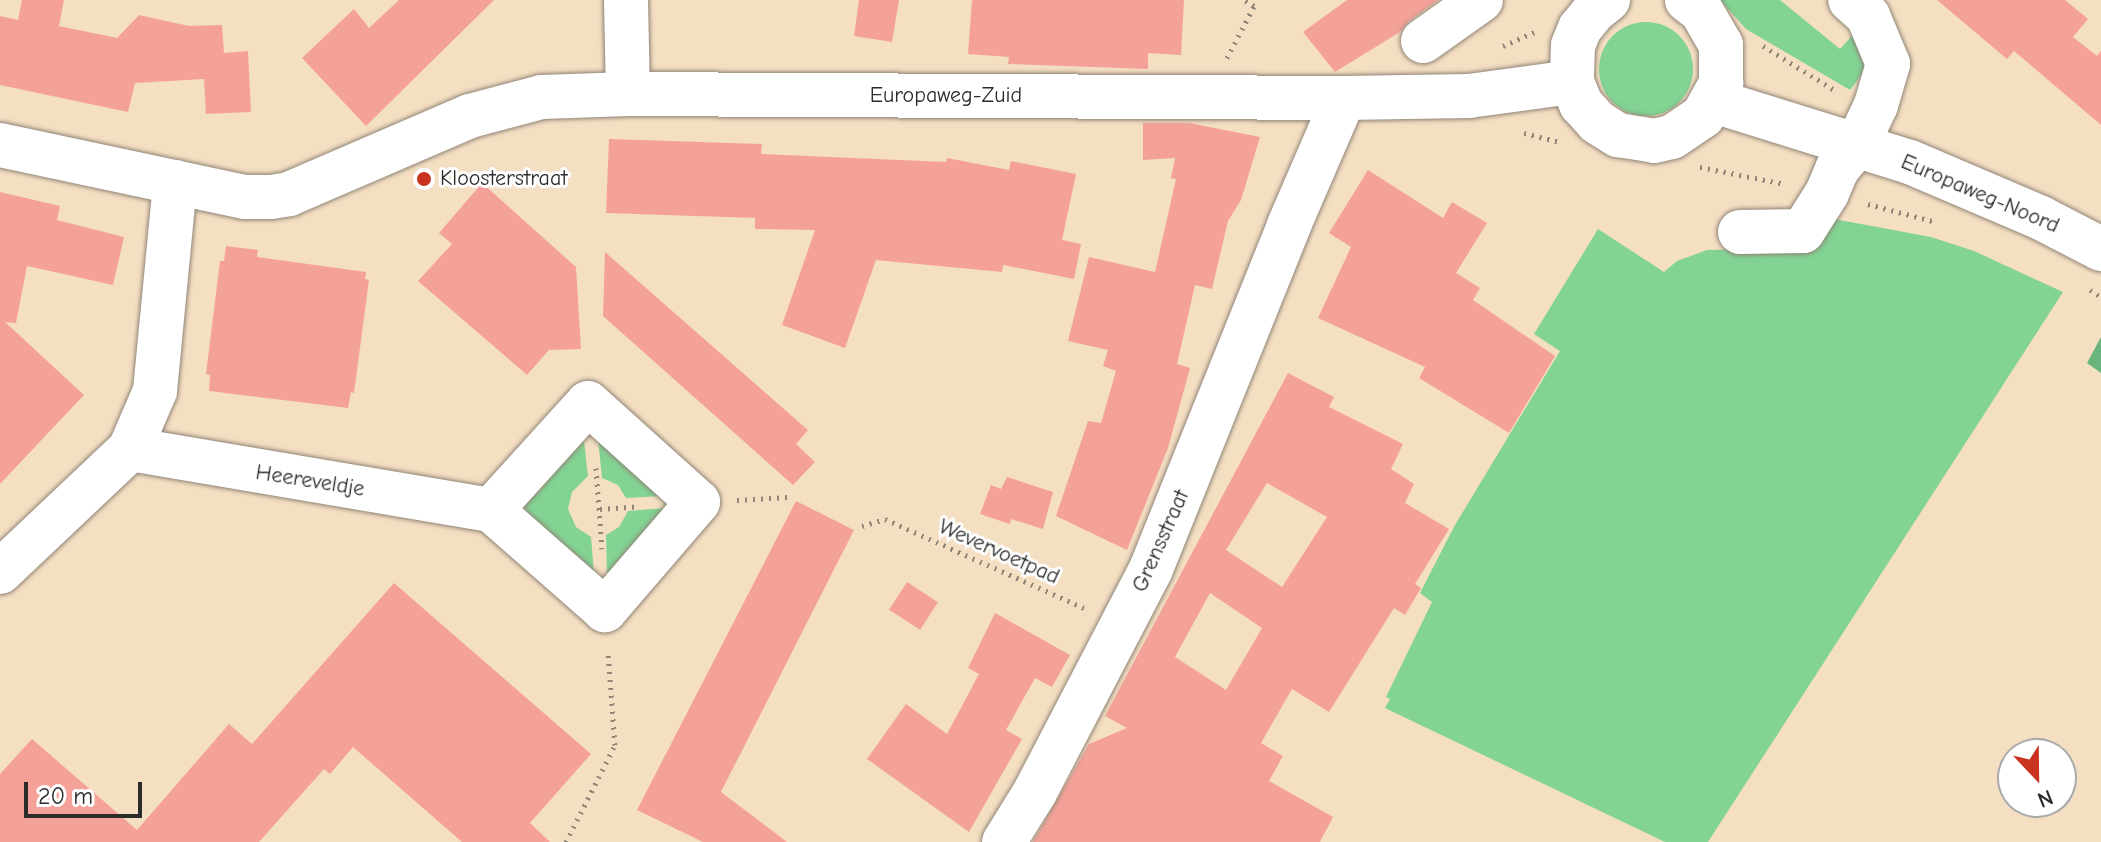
<!DOCTYPE html>
<html>
<head>
<meta charset="utf-8">
<style>
	body { margin:0 }
	#map { position:relative; width:2101px; height:842px; overflow:hidden; background:#f5dfc3; font-family:"Comic Neue",sans-serif }
	div>[style] { position:absolute }
	.green>* { inset:0; background:#82d394 }
	.round { border-radius:50% }
	.forest>* { inset:0; background:#69b57e }
	.building>* { inset:0; background:#f4a299; transform-origin:0 0 }
	.path>* { height:5px; margin-top:-2.5px; transform-origin:0; background:repeating-linear-gradient(90deg,#908577 0 2px,transparent 0 8px) }
	.roads { filter:drop-shadow(0 0 2px #908577) drop-shadow(0 0 2px #908577) }
	.minor>* { height:44px; margin:-22px; padding:0 22px; transform-origin:22px; border-radius:22px; background:#fff }
	.major>* { height:44px; margin:-22px; padding:0 22px; transform-origin:22px; border-radius:22px; background:#fff }
	.dots>* { width:22px; height:22px; translate:-50% -50%; box-sizing:border-box; border:4px solid #fff; border-radius:50% }
	span { translate:-50% -50%; white-space:nowrap; text-align:center; line-height:1.15; -webkit-text-stroke:6px #fff; paint-order:stroke }
	.street-label { font-size:22px; color:#2b2b2b }
	.poi-label { font-size:22px; color:#2b2b2b }
	.left { translate:0 -50%; text-align:left }
	.north { position:absolute; left:1997px; top:738px; width:80px; height:80px; box-sizing:border-box; background:#fff; border:2px solid #aaa; border-radius:50%; rotate:158deg; font-size:22px; font-weight:700; line-height:32px; text-align:center; color:#2b2b2b }
	.north::after { content:''; display:block; margin:auto; width:28px; height:36px; background:#c8321e; clip-path:polygon(50% 0,100% 100%,50% 72%,0 100%) }
	.scale { position:absolute; left:24px; top:782px; width:118px; height:36px; box-sizing:border-box; border:4px solid #2b2b2b; border-top:0; padding-left:10px; font-size:24px; line-height:28px; white-space:nowrap; color:#2b2b2b; -webkit-text-stroke:6px #fff; paint-order:stroke }
</style>
</head>
<body>
<div id="map">
	<div class="green">
		<div style="clip-path:polygon(1720px 0,1780px 0,1840px 49px,1858px 29px,1869px 65px,1850px 90px,1746px 29px)"></div>
		<div class="round" style="left:1599px;top:22px;width:94px;height:94px"></div>
		<div style="clip-path:polygon(1834px 219px,1931px 237px,1974px 251px,2063px 292px,1708px 842px,1665px 842px,1385px 708px,1390px 699px,1386px 697px,1432px 602px,1420px 593px,1455px 525px,1560px 351px,1534px 334px,1598px 229px,1664px 272px,1677px 261px,1707px 250px,1750px 249px)"></div>
		<div style="clip-path:polygon(598px 439px,661px 496px,626px 498px,618px 485px,602px 478px)"></div>
		<div style="clip-path:polygon(584px 441px,588px 476px,572px 492px,568px 509px,576px 527px,591px 537px,594px 573px,526px 517px,525px 505px)"></div>
		<div style="clip-path:polygon(665px 508px,610px 574px,607px 573px,606px 535px,619px 527px,628px 511px)"></div>
	</div>
	<div class="forest">
		<div style="clip-path:polygon(2101px 337px,2101px 373px,2087px 363px)"></div>
	</div>
	<div class="building">
		<div style="clip-path:polygon(22px 0,64px 0,59px 26px,117px 38px,139px 15px,189px 26px,222px 25px,224px 53px,248px 51px,251px 112px,206px 114px,204px 79px,135px 83px,128px 112px,0 85px,0 16px,18px 20px)"></div>
		<div style="clip-path:polygon(399px 0,494px 0,366px 126px,302px 58px,354px 9px,369px 28px)"></div>
		<div style="clip-path:polygon(859px 0,899px 0,892px 42px,854px 36px)"></div>
		<div style="clip-path:polygon(972px 0,1184px 0,1181px 55px,1148px 53px,1148px 69px,1008px 64px,1009px 57px,968px 54px)"></div>
		<div style="clip-path:polygon(1347px 0,1438px 0,1409px 21px,1400px 32px,1335px 72px,1303px 32px)"></div>
		<div style="clip-path:polygon(1937px 0,2065px 0,2088px 19px,2073px 37px,2097px 56px,2101px 51px,2101px 125px,2014px 51px,2007px 59px)"></div>
		<div style="clip-path:polygon(1143px 123px,1189px 123px,1260px 137px,1241px 200px,1228px 221px,1212px 289px,1195px 285px,1177px 364px,1190px 368px,1168px 448px,1127px 550px,1056px 516px,1088px 421px,1101px 423px,1116px 371px,1103px 366px,1108px 350px,1068px 341px,1089px 257px,1155px 272px,1176px 179px,1171px 178px,1175px 158px,1143px 160px)"></div>
		<div style="clip-path:polygon(609px 139px,762px 144px,761px 154px,946px 162px,947px 158px,1009px 170px,1011px 161px,1076px 174px,1062px 240px,1081px 244px,1074px 279px,1003px 265px,1002px 272px,876px 260px,845px 348px,782px 325px,815px 230px,755px 229px,755px 218px,606px 213px)"></div>
		<div style="clip-path:polygon(1368px 170px,1443px 218px,1452px 202px,1487px 223px,1456px 273px,1480px 288px,1473px 300px,1555px 356px,1509px 433px,1419px 378px,1425px 367px,1318px 318px,1351px 247px,1329px 233px)"></div>
		<div style="clip-path:polygon(482px 183px,576px 267px,581px 349px,549px 350px,527px 375px,418px 281px,452px 244px,439px 233px)"></div>
		<div style="clip-path:polygon(0 192px,60px 206px,57px 220px,124px 237px,113px 285px,27px 266px,16px 323px,5px 322px,84px 395px,0 484px)"></div>
		<div style="clip-path:polygon(226px 246px,258px 250px,257px 257px,366px 272px,365px 279px,369px 280px,354px 393px,351px 392px,348px 408px,209px 391px,210px 375px,206px 374px,220px 261px,224px 261px)"></div>
		<div style="clip-path:polygon(605px 252px,808px 430px,796px 444px,815px 462px,793px 485px,603px 316px)"></div>
		<div style="clip-path:polygon(evenodd,1288px 373px,1334px 397px,1329px 407px,1403px 444px,1391px 469px,1414px 484px,1405px 503px,1449px 529px,1415px 584px,1421px 588px,1405px 615px,1394px 608px,1329px 712px,1292px 689px,1261px 743px,1283px 756px,1269px 781px,1333px 817px,1320px 842px,1033px 842px,1089px 744px,1127px 728px,1105px 716px,1288px 373px,1267px 483px,1327px 517px,1282px 587px,1226px 550px,1267px 483px,1288px 373px,1210px 593px,1262px 628px,1226px 690px,1175px 657px,1210px 593px)"></div>
		<div style="clip-path:polygon(1007px 477px,1053px 492px,1043px 529px,1011px 519px,1010px 524px,980px 514px,991px 485px,1001px 489px)"></div>
		<div style="clip-path:polygon(796px 501px,854px 530px,721px 792px,787px 842px,703px 842px,637px 810px)"></div>
		<div style="left:907px;top:582px;width:37px;height:33px;rotate:33deg"></div>
		<div style="clip-path:polygon(394px 583px,591px 754px,530px 823px,550px 842px,462px 842px,353px 747px,330px 774px,324px 769px,259px 842px,0 842px,0 774px,32px 739px,137px 830px,229px 724px,252px 744px)"></div>
		<div style="clip-path:polygon(995px 613px,1070px 655px,1052px 687px,1035px 678px,1006px 730px,1022px 739px,969px 832px,867px 759px,906px 704px,947px 734px,979px 674px,968px 668px)"></div>
	</div>
	<div class="path">
		<div style="left:1503px;top:46px;width:34px;rotate:-24deg"></div>
		<div style="left:1763px;top:46px;width:86px;rotate:31.7deg"></div>
		<div style="left:1227px;top:58px;width:59px;rotate:-62.6deg"></div>
		<div style="left:1254px;top:6px;width:12px;rotate:-149deg"></div>
		<div style="left:1524px;top:133px;width:34px;rotate:14deg"></div>
		<div style="left:1700px;top:167px;width:87px;rotate:11.3deg"></div>
		<div style="left:1868px;top:204px;width:70px;rotate:14.8deg"></div>
		<div style="left:2090px;top:290px;width:13px;rotate:32deg"></div>
		<div style="left:596px;top:468px;width:81px;rotate:85.8deg"></div>
		<div style="left:737px;top:500px;width:51px;rotate:-3.4deg"></div>
		<div style="left:600px;top:509px;width:39px;rotate:-4deg"></div>
		<div style="left:862px;top:526px;width:24px;rotate:-17deg"></div>
		<div style="left:885px;top:519px;width:218px;rotate:24.1deg"></div>
		<div style="left:566px;top:842px;width:109px;rotate:-63.2deg"></div>
		<div style="left:615px;top:745px;width:94px;rotate:-94.3deg"></div>
	</div>
	<div class="roads">
		<div class="minor">
			<div style="left:626px;top:0;width:94px;rotate:88.8deg"></div>
			<div style="left:1423px;top:41px;width:71px;rotate:-35.3deg"></div>
			<div style="left:1714px;top:101px;width:205px;rotate:17.3deg"></div>
			<div style="left:1910px;top:162px;width:142px;rotate:23.1deg"></div>
			<div style="left:2041px;top:218px;width:68px;rotate:27.3deg"></div>
			<div style="left:0;top:145px;width:250px;rotate:12deg"></div>
			<div style="left:245px;top:197px;width:26px"></div>
			<div style="left:271px;top:197px;width:18px;rotate:-9deg"></div>
			<div style="left:289px;top:194px;width:197px;rotate:-23.3deg"></div>
			<div style="left:470px;top:116px;width:74px;rotate:-14.8deg"></div>
			<div style="left:542px;top:97px;width:86px;rotate:-2deg"></div>
			<div style="left:628px;top:94px;width:716px;rotate:0.32deg"></div>
			<div style="left:1740px;top:232px;width:63px;rotate:-0.9deg"></div>
			<div style="left:1803px;top:231px;width:45px;rotate:-57.7deg"></div>
			<div style="left:1827px;top:193px;width:26px;rotate:-67deg"></div>
			<div style="left:1837px;top:169px;width:31px;rotate:-50deg"></div>
			<div style="left:1857px;top:145px;width:44px;rotate:-64.6deg"></div>
			<div style="left:1876px;top:105px;width:43px;rotate:-73.7deg"></div>
			<div style="left:1888px;top:64px;width:52px;rotate:-112.6deg"></div>
			<div style="left:1868px;top:16px;width:24px;rotate:-138deg"></div>
			<div style="left:130px;top:449px;width:366px;rotate:9.6deg"></div>
			<div style="left:491px;top:510px;width:144px;rotate:-47.8deg"></div>
			<div style="left:588px;top:403px;width:148px;rotate:42deg"></div>
			<div style="left:698px;top:502px;width:143px;rotate:130.7deg"></div>
			<div style="left:605px;top:610px;width:152px;rotate:-138.7deg"></div>
			<div style="left:0;top:572px;width:179px;rotate:-43.4deg"></div>
			<div style="left:130px;top:449px;width:63px;rotate:-66.7deg"></div>
			<div style="left:155px;top:391px;width:210px;rotate:-84.5deg"></div>
		</div>
		<div class="major">
			<div style="left:1608px;top:0;width:18px;rotate:142deg"></div>
			<div style="left:1594px;top:11px;width:22px;rotate:129deg"></div>
			<div style="left:1580px;top:28px;width:18px;rotate:112deg"></div>
			<div style="left:1573px;top:45px;width:37px;rotate:92deg"></div>
			<div style="left:1572px;top:82px;width:24px;rotate:68deg"></div>
			<div style="left:1581px;top:104px;width:24px;rotate:48deg"></div>
			<div style="left:1597px;top:122px;width:25px;rotate:32deg"></div>
			<div style="left:1618px;top:135px;width:36px;rotate:9deg"></div>
			<div style="left:1654px;top:141px;width:18px;rotate:-13deg"></div>
			<div style="left:1672px;top:137px;width:37px;rotate:-34deg"></div>
			<div style="left:1703px;top:116px;width:38px;rotate:-61deg"></div>
			<div style="left:1721px;top:83px;width:38px;rotate:-90deg"></div>
			<div style="left:1721px;top:45px;width:39px;rotate:-120deg"></div>
			<div style="left:1701px;top:11px;width:18px;rotate:-142deg"></div>
			<div style="left:1004px;top:842px;width:59px;rotate:-58.2deg"></div>
			<div style="left:1035px;top:792px;width:251px;rotate:-62.5deg"></div>
			<div style="left:1151px;top:569px;width:371px;rotate:-68.1deg"></div>
			<div style="left:1289px;top:225px;width:138px;rotate:-66.6deg"></div>
			<div style="left:1344px;top:98px;width:125px;rotate:-0.9deg"></div>
			<div style="left:1469px;top:96px;width:104px;rotate:-7.7deg"></div>
		</div>
	</div>
	<div class="dots">
		<div style="left:424px;top:179px;background:#c8321e"></div>
	</div>
	<div class="street-label">
		<span style="left:946px;top:96px">Europaweg-Zuid</span>
		<span style="left:1980px;top:194px;rotate:23deg">Europaweg-Noord</span>
		<span style="left:310px;top:481px;rotate:9deg">Heereveldje</span>
		<span style="left:1161px;top:541px;rotate:-66deg">Grensstraat</span>
		<span style="left:999px;top:552px;rotate:24deg">Wevervoetpad</span>
	</div>
	<div class="poi-label">
		<span class="left" style="left:440px;top:179px">Kloosterstraat</span>
	</div>
	<div class="north">N</div>
	<div class="scale">20 m</div>
</div>
</body>
</html>
